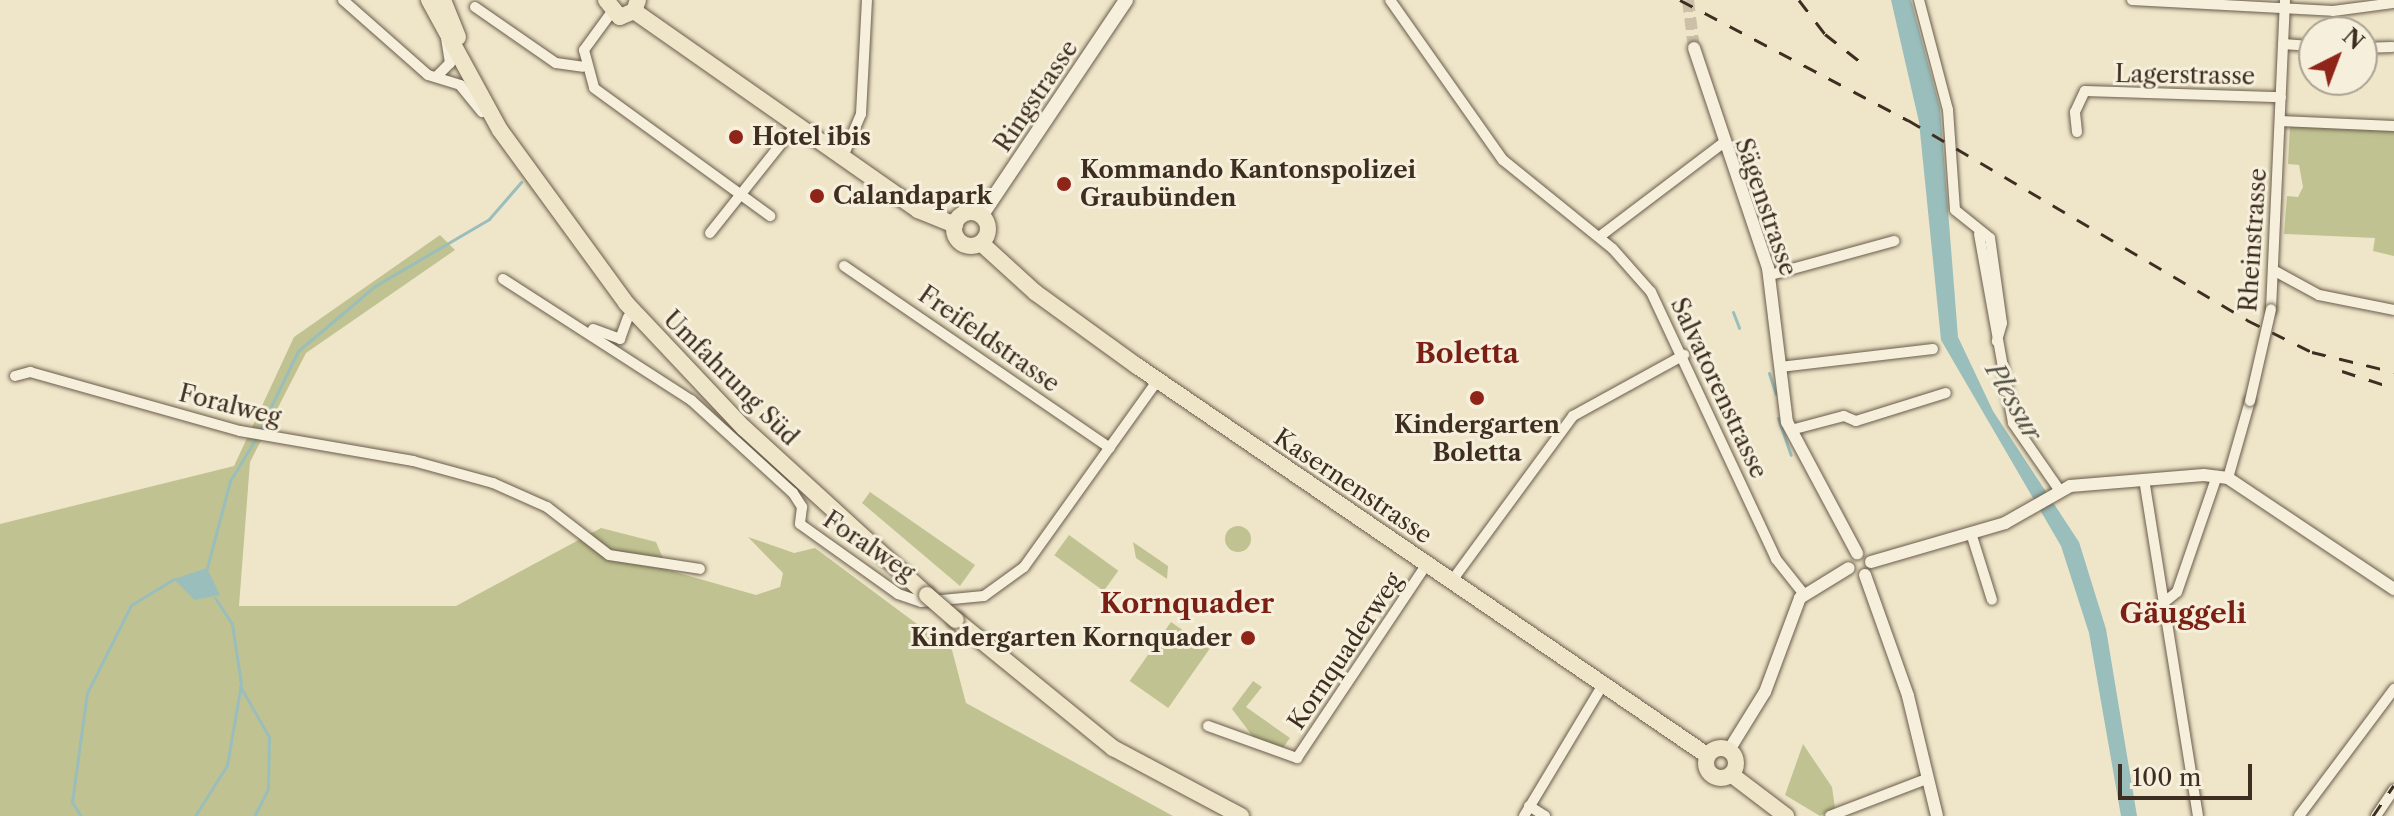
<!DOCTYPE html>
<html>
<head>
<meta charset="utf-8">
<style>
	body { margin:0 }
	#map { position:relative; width:2394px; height:816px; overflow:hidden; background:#efe6c9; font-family:"Libre Caslon Text",serif }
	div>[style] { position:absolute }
	.green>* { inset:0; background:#c0c391; transform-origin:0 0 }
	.round { border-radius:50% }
	.water>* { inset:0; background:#9abebb }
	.stream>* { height:3px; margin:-1.5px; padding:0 1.5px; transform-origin:1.5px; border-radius:1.5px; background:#9abebb }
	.tertiary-tunnel>* { height:12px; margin-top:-6px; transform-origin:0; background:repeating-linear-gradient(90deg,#ccc1a8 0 12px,transparent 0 18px) }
	.roads { filter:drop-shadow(0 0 2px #6a5c4c) drop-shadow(0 0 2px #6a5c4c) }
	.minor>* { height:10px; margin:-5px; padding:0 5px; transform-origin:5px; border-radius:5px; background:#f5efdc }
	.tertiary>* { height:12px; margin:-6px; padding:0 6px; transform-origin:6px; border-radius:6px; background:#f5efdc }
	.secondary>* { height:14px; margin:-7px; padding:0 7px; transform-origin:7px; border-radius:7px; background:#f5efdc }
	.primary>* { height:16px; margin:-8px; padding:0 8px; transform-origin:8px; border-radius:8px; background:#efe6c9 }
	.primary>.ring { margin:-8px; padding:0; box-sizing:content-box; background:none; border:16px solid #efe6c9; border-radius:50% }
	.rail>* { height:3px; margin-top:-1.5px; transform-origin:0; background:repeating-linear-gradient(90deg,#3e2e22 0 14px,transparent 0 28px) }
	.bridges { filter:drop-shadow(0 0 2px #6a5c4c) drop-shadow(0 0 2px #6a5c4c) }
	.minor-bridge>* { height:10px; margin:-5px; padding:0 5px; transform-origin:5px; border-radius:5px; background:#f5efdc }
	.primary-bridge>* { height:16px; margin:-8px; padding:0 8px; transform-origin:8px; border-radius:8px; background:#efe6c9 }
	.dots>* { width:22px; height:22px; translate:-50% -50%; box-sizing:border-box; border:4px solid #f5efdc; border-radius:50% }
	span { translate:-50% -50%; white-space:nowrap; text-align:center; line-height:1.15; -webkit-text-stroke:6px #f5efdc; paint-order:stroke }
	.street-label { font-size:24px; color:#3e2e22 }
	.poi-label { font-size:24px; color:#3e2e22; font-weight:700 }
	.left { translate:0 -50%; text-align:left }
	.right { translate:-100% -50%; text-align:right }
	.water-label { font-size:26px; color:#555248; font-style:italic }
	.quarter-label { font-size:28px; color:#7a1f14; font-weight:700 }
	.north { position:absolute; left:2298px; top:16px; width:80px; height:80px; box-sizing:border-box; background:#f5efdc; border:2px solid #aca292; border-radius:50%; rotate:42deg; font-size:22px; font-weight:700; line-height:32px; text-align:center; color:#3e2e22 }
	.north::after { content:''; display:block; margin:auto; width:28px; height:36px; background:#8f2418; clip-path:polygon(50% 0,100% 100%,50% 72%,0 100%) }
	.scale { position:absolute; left:2118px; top:764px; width:134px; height:36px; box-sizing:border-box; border:4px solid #3e2e22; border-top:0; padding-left:10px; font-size:24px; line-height:28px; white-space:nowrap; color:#3e2e22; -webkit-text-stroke:6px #f5efdc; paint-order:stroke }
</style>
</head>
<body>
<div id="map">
	<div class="green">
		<div style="clip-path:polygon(2290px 126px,2394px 131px,2394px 256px,2373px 251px,2375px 238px,2284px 234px,2287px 196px,2298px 197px,2303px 187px,2299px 165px,2288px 164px)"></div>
		<div style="clip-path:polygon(440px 235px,455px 250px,306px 353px,250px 462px,239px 606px,456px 606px,601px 528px,656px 542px,668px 570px,756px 595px,780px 587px,783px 573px,748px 537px,794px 553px,815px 548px,952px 650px,966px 703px,1173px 816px,0 816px,0 524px,234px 466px,294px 337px)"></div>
		<div style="clip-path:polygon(870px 492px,975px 565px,960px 586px,862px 503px)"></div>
		<div class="round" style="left:1225px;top:526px;width:26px;height:26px"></div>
		<div style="left:1069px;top:535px;width:61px;height:25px;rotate:36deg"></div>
		<div style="clip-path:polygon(1133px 542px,1168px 566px,1167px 579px,1136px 558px)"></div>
		<div style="left:1171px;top:622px;width:47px;height:72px;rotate:35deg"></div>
		<div style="clip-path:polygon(1253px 681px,1262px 687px,1246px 707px,1290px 738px,1280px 752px,1257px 742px,1232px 709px)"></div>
		<div style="clip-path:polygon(1803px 744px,1832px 787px,1835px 808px,1820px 816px,1785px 795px)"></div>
	</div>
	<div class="water">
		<div style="clip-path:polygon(1891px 0,1911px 0,1940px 108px,1958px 337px,1993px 411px,2079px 542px,2106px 629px,2137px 816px,2121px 816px,2089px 633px,2061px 546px,1941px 340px,1919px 122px)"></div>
		<div style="clip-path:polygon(207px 568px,220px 595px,194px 600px,174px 579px)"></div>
	</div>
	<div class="stream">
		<div style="left:1733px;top:312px;width:17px;rotate:69deg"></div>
		<div style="left:1769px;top:373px;width:22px;rotate:72deg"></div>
		<div style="left:1778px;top:418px;width:39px;rotate:71deg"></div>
		<div style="left:259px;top:431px;width:89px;rotate:-64deg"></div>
		<div style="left:298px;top:351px;width:101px;rotate:-40.2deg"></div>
		<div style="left:375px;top:286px;width:132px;rotate:-30.4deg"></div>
		<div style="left:489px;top:219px;width:49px;rotate:-49.1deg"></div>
		<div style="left:207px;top:568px;width:90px;rotate:-75.2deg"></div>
		<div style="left:230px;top:481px;width:50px;rotate:-58.8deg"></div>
		<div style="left:240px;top:686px;width:59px;rotate:60.4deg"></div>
		<div style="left:269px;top:737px;width:52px;rotate:91.1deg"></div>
		<div style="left:268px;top:789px;width:30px;rotate:117deg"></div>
		<div style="left:81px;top:816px;width:17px;rotate:-123deg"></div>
		<div style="left:72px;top:802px;width:110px;rotate:-82.2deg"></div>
		<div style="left:87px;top:693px;width:98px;rotate:-63.4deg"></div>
		<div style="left:131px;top:605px;width:50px;rotate:-31.2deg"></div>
		<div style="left:195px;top:816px;width:60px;rotate:-57.9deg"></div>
		<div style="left:227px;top:765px;width:82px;rotate:-80.2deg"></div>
		<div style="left:241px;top:684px;width:61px;rotate:-98.5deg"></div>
		<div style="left:232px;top:624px;width:31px;rotate:-123deg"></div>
	</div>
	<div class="tertiary-tunnel">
		<div style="left:1688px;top:0;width:48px;rotate:82.9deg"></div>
	</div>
	<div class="roads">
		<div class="minor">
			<div style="left:343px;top:0;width:113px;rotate:41.4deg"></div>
			<div style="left:428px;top:75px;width:34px;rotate:17deg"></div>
			<div style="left:460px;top:85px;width:35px;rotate:51deg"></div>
			<div style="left:1390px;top:0;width:196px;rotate:54.8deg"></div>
			<div style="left:1503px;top:160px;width:141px;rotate:39deg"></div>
			<div style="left:1613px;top:249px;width:57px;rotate:48.5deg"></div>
			<div style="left:1651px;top:292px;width:295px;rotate:64.9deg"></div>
			<div style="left:1776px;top:559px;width:43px;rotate:51.5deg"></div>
			<div style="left:1919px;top:0;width:114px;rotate:75.2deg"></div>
			<div style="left:1948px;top:110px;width:100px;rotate:86deg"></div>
			<div style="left:1955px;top:210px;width:45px;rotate:38.7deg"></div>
			<div style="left:1990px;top:238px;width:86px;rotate:82deg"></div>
			<div style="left:2002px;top:323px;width:19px;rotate:106deg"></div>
			<div style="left:2132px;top:0;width:201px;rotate:3.1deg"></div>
			<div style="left:2333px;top:11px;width:62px;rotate:-7.5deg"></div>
			<div style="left:475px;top:7px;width:98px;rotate:34.7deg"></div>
			<div style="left:556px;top:63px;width:27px;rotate:8deg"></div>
			<div style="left:611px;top:13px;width:46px;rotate:126.1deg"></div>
			<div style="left:584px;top:50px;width:39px;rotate:75deg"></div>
			<div style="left:594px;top:88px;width:218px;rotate:36deg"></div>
			<div style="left:2283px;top:44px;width:31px;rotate:4deg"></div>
			<div style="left:2362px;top:48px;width:30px;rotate:-2deg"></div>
			<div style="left:436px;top:77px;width:20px;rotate:-45deg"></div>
			<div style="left:450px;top:63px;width:25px;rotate:-99deg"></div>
			<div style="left:2280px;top:121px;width:114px;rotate:2.5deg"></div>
			<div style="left:2077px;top:132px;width:20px;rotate:-96deg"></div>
			<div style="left:2075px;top:112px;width:23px;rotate:-65deg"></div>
			<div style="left:2085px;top:91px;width:196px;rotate:1.8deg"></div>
			<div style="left:842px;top:159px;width:49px;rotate:-67.1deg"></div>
			<div style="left:861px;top:114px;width:114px;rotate:-87deg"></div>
			<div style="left:710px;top:233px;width:137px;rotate:-51.5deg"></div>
			<div style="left:1979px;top:234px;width:192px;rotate:79.8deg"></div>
			<div style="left:2013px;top:423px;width:83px;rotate:55.3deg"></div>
			<div style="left:1599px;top:237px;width:154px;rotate:-37.1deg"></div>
			<div style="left:844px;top:266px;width:322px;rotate:34.4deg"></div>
			<div style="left:2273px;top:270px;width:52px;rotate:28.5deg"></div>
			<div style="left:2319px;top:295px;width:76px;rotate:11.3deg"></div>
			<div style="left:1770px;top:275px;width:129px;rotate:-15.3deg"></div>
			<div style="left:503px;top:279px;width:224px;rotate:32.8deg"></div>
			<div style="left:691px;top:400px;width:138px;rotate:42.4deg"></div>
			<div style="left:793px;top:493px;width:17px;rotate:57deg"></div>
			<div style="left:802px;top:507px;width:17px;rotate:97deg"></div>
			<div style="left:800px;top:524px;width:120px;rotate:35.5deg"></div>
			<div style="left:898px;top:594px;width:24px;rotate:19deg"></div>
			<div style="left:921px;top:602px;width:63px;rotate:-5.4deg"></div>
			<div style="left:984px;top:596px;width:49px;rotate:-35.9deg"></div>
			<div style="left:1024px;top:567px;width:230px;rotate:-54.4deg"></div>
			<div style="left:2271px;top:309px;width:309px;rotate:-87.4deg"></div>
			<div style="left:593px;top:329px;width:29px;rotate:20deg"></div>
			<div style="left:620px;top:339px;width:23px;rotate:-70deg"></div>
			<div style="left:1780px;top:367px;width:154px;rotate:-6.7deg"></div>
			<div style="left:15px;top:376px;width:16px;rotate:-15deg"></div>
			<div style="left:30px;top:372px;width:218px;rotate:15.7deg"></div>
			<div style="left:240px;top:431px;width:176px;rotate:9.8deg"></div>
			<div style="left:413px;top:461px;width:83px;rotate:15.4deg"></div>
			<div style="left:493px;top:483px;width:59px;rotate:24deg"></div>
			<div style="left:547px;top:507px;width:78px;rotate:37.7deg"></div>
			<div style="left:609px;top:555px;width:92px;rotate:8.7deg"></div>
			<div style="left:1791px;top:430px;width:55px;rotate:-14.8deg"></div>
			<div style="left:1844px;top:416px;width:13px;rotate:23deg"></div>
			<div style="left:1856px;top:421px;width:94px;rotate:-17.3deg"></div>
			<div style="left:2228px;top:478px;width:80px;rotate:-74.1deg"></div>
			<div style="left:2144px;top:479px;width:341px;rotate:80.9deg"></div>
			<div style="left:1971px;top:533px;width:70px;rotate:72.6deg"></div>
			<div style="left:1451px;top:582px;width:206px;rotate:-53.7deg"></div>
			<div style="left:1573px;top:416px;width:127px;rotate:-28.8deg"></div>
			<div style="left:2162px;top:604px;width:19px;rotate:-39deg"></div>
			<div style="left:2177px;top:592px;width:123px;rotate:-71deg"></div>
			<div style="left:1208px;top:726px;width:95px;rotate:19.8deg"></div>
			<div style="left:1297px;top:758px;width:232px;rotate:-56.2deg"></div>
			<div style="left:1529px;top:806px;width:19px;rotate:32deg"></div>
			<div style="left:1524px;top:816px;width:149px;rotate:-59deg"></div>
			<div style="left:1830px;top:816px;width:101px;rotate:-21deg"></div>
			<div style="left:2299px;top:816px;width:159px;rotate:-53.2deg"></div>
			<div style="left:2376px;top:816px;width:32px;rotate:-56deg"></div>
		</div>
		<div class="tertiary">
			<div style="left:1694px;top:48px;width:232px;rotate:71.4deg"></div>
			<div style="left:1768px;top:268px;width:155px;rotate:83deg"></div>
			<div style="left:1787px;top:422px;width:149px;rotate:61.9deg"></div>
			<div style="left:1871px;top:562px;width:140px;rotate:-16.2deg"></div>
			<div style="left:2005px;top:523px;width:75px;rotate:-29.6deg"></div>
			<div style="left:2070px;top:486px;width:134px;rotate:-4.7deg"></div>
			<div style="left:2204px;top:475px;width:24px;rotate:7deg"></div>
			<div style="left:2228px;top:478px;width:200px;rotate:33.8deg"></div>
			<div style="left:1865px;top:575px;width:128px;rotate:70.4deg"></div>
			<div style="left:1908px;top:696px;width:123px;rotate:76.4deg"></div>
			<div style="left:1729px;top:750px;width:68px;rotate:-58.2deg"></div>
			<div style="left:1765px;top:692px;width:100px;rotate:-69.6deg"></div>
			<div style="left:1800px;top:598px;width:57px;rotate:-31.5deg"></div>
		</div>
		<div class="secondary">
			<div style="left:981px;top:216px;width:260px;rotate:-56.1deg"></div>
		</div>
		<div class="primary">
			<div style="left:429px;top:0;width:148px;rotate:61.4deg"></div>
			<div style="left:500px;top:130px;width:214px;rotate:53.9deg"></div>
			<div style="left:626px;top:303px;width:172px;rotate:46.7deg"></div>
			<div style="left:744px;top:428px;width:248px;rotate:42.4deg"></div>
			<div style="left:443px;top:0;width:40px;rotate:68deg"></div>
			<div style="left:606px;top:0;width:22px;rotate:51deg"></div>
			<div style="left:620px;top:17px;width:15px;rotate:-23deg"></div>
			<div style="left:634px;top:11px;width:12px;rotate:-70deg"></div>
			<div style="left:634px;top:11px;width:347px;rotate:35deg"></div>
			<div style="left:918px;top:210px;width:40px;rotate:22deg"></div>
			<div class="ring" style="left:954px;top:212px;width:18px;height:18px"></div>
			<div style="left:981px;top:243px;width:74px;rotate:42.3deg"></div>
			<div style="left:1036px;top:293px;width:125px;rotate:35.9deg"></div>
			<div style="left:1137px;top:366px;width:691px;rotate:34.33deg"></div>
			<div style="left:956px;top:620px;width:203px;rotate:39.2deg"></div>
			<div style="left:1113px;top:748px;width:145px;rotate:28deg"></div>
			<div class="ring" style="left:1706px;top:748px;width:14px;height:14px"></div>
			<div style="left:1732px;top:775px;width:68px;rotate:37.2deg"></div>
		</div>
	</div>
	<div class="rail">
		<div style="left:1680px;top:0;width:258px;rotate:27.8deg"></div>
		<div style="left:1908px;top:120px;width:394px;rotate:30.5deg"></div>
		<div style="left:2247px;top:320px;width:72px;rotate:26.2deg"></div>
		<div style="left:2312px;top:352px;width:84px;rotate:13.7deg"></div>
		<div style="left:1799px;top:0;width:43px;rotate:52.6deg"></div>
		<div style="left:1825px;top:34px;width:53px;rotate:38.2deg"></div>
		<div style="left:2342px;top:371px;width:55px;rotate:18.1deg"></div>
		<div style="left:2373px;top:816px;width:37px;rotate:-56deg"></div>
	</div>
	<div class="bridges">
		<div class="minor-bridge">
			<div style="left:2250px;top:401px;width:94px;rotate:-77.1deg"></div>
		</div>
		<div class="primary-bridge">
			<div style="left:927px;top:595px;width:38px;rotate:41deg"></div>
		</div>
	</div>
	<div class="dots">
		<div style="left:736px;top:137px;background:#8f2418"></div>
		<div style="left:1064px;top:184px;background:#8f2418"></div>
		<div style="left:817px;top:196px;background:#8f2418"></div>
		<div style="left:1477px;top:398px;background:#8f2418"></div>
		<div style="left:1248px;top:638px;background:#8f2418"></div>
	</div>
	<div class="street-label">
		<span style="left:2185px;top:75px;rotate:1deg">Lagerstrasse</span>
		<span style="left:1036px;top:96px;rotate:-56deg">Ringstrasse</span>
		<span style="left:1766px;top:207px;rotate:71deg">Sägenstrasse</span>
		<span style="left:2253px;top:240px;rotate:-86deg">Rheinstrasse</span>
		<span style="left:989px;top:339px;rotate:35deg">Freifeldstrasse</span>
		<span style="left:731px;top:378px;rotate:45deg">Umfahrung Süd</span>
		<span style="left:1719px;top:388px;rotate:65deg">Salvatorenstrasse</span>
		<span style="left:230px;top:405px;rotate:14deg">Foralweg</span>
		<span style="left:1353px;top:486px;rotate:34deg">Kasernenstrasse</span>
		<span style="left:869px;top:546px;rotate:34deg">Foralweg</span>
		<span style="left:1345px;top:651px;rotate:-56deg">Kornquaderweg</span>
	</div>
	<div class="poi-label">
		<span class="left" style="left:752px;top:137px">Hotel ibis</span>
		<span class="left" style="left:1080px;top:184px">Kommando Kantonspolizei<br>Graubünden</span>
		<span class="left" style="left:833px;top:196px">Calandapark</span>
		<span style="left:1477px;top:439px">Kindergarten<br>Boletta</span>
		<span class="right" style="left:1232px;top:638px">Kindergarten Kornquader</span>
	</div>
	<div class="water-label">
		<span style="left:2013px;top:402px;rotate:60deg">Plessur</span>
	</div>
	<div class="quarter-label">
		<span style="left:1467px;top:353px">Boletta</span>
		<span style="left:1187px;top:603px">Kornquader</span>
		<span style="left:2183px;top:613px">Gäuggeli</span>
	</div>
	<div class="north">N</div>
	<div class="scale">100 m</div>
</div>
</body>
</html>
